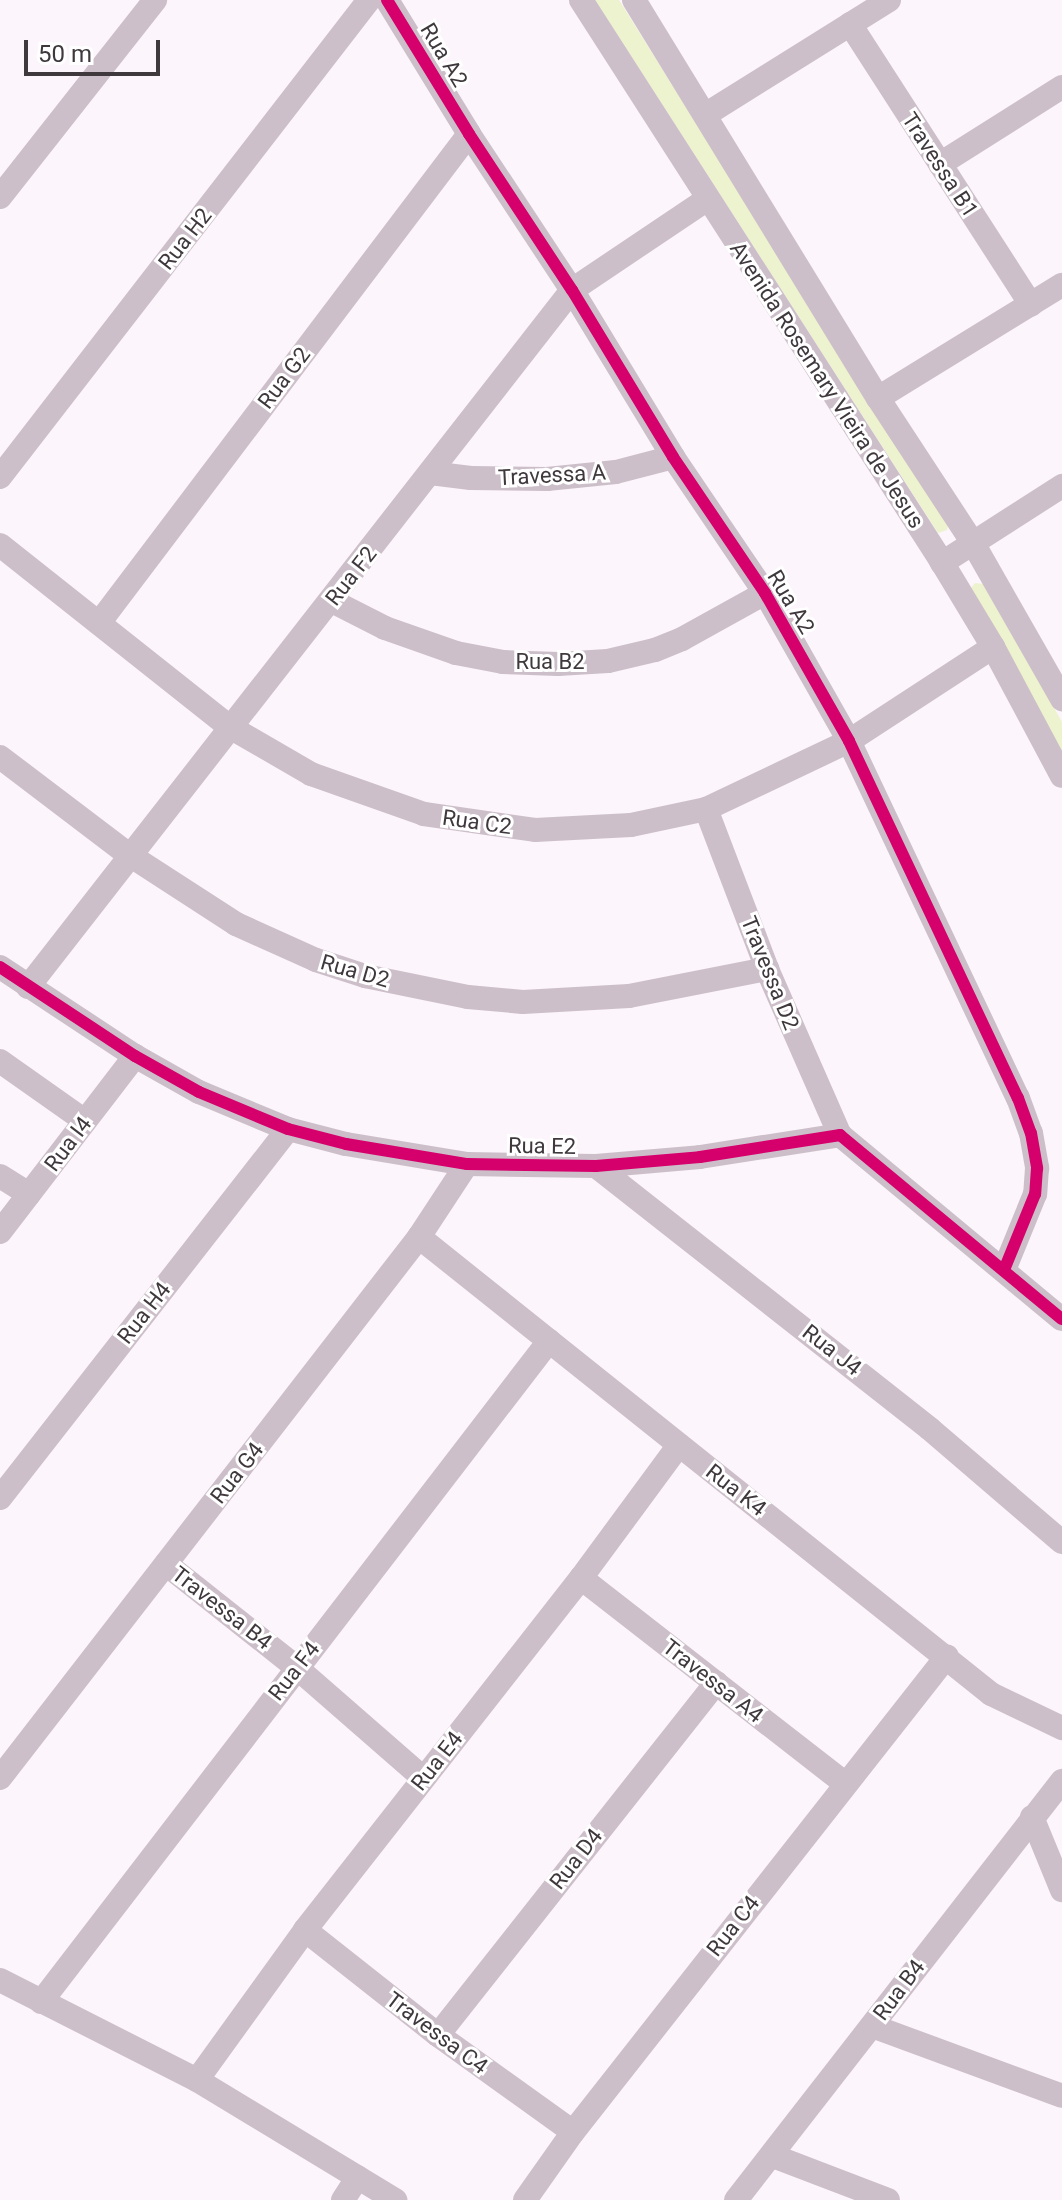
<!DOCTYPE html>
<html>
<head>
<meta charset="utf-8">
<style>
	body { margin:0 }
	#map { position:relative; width:1062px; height:2200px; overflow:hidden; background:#fcf5fb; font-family:Roboto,sans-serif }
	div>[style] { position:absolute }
	.green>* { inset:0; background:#edf3ce }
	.minor>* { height:24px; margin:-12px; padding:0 12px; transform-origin:12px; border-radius:12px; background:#ccbfc9 }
	.cycleway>* { height:12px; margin:-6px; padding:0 6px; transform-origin:6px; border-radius:6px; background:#d6006c }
	span { translate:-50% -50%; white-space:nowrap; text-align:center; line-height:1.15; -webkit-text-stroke:6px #fff; paint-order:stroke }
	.street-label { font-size:22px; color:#3f393e }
	.scale { position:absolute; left:24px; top:40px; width:136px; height:36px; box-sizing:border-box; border:4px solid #3f393e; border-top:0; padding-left:10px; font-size:24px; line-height:28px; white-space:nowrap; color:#3f393e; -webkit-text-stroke:6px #fff; paint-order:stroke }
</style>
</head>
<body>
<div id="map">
	<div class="green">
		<div style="clip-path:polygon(595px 0,619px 0,948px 526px,947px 530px,938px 533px)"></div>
		<div style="clip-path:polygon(975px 583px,984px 584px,1062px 722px,1062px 752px,969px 590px)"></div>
	</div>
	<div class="minor">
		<div style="left:387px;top:0;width:157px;rotate:58.5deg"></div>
		<div style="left:469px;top:134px;width:187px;rotate:56.6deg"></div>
		<div style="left:572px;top:290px;width:195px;rotate:58.8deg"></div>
		<div style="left:673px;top:457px;width:164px;rotate:55.9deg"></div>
		<div style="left:765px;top:593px;width:170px;rotate:60.4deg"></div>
		<div style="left:849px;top:741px;width:395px;rotate:64.7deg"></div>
		<div style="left:1018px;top:1098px;width:37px;rotate:70deg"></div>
		<div style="left:1031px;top:1133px;width:36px;rotate:80deg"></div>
		<div style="left:1037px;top:1168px;width:26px;rotate:94deg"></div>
		<div style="left:1035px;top:1194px;width:82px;rotate:112.2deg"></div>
		<div style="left:581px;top:0;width:664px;rotate:57.29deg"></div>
		<div style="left:940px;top:559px;width:103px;rotate:58.9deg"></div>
		<div style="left:993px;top:647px;width:146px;rotate:61.9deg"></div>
		<div style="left:634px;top:0;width:467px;rotate:58.5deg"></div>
		<div style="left:878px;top:398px;width:173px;rotate:56.8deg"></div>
		<div style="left:973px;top:543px;width:180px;rotate:60.3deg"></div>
		<div style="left:850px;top:24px;width:334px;rotate:57.2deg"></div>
		<div style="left:705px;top:115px;width:217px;rotate:-32deg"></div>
		<div style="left:940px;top:164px;width:144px;rotate:-32.3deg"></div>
		<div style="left:0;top:197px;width:251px;rotate:-51.8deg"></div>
		<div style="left:878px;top:398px;width:216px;rotate:-31.6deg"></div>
		<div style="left:430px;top:473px;width:41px;rotate:7deg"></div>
		<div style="left:471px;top:478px;width:76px;rotate:0.8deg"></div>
		<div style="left:547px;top:479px;width:69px;rotate:-5.8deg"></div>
		<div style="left:616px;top:472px;width:59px;rotate:-14.7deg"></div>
		<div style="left:0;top:477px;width:603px;rotate:-52.28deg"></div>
		<div style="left:0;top:545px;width:293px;rotate:38.4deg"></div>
		<div style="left:230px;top:727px;width:94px;rotate:30.1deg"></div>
		<div style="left:311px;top:774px;width:120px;rotate:19.5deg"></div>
		<div style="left:424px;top:814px;width:112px;rotate:8.2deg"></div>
		<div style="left:535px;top:830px;width:96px;rotate:-3deg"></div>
		<div style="left:631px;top:825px;width:77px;rotate:-12deg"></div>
		<div style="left:706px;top:809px;width:158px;rotate:-25.4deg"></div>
		<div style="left:849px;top:741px;width:172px;rotate:-33.1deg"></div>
		<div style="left:942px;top:563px;width:143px;rotate:-32.7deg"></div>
		<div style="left:332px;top:601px;width:59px;rotate:27deg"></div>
		<div style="left:385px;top:628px;width:75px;rotate:19.4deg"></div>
		<div style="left:456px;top:653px;width:48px;rotate:10.8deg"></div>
		<div style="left:503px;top:662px;width:55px;rotate:2.1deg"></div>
		<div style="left:558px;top:664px;width:50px;rotate:-3.4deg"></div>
		<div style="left:608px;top:661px;width:48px;rotate:-13.2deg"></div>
		<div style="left:655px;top:650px;width:29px;rotate:-22deg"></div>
		<div style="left:682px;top:639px;width:95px;rotate:-29deg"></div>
		<div style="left:99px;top:623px;width:613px;rotate:-52.89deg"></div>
		<div style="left:0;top:757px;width:161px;rotate:37.2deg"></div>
		<div style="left:128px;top:854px;width:129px;rotate:32.9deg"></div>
		<div style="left:236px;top:924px;width:88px;rotate:24.2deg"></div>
		<div style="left:316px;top:960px;width:52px;rotate:18.1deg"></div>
		<div style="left:365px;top:976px;width:105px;rotate:11.5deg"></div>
		<div style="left:468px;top:997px;width:55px;rotate:5.2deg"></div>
		<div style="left:523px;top:1002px;width:106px;rotate:-3.2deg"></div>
		<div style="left:629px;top:996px;width:141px;rotate:-11.1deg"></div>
		<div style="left:706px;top:809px;width:171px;rotate:69.1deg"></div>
		<div style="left:767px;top:969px;width:181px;rotate:66.3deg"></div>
		<div style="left:0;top:967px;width:162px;rotate:33.4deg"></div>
		<div style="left:135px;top:1056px;width:73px;rotate:29.4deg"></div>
		<div style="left:199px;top:1092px;width:96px;rotate:22.6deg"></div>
		<div style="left:288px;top:1129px;width:60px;rotate:14.5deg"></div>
		<div style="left:346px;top:1144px;width:123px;rotate:9.4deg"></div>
		<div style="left:467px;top:1164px;width:129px;rotate:0.9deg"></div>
		<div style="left:596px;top:1166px;width:104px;rotate:-4.9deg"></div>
		<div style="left:700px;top:1157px;width:142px;rotate:-8.9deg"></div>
		<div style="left:840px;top:1135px;width:288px;rotate:39.7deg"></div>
		<div style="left:28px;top:987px;width:884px;rotate:-52.03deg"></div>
		<div style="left:572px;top:290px;width:161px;rotate:-33.9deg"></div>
		<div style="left:0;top:1061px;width:104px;rotate:35.2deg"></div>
		<div style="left:596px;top:1166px;width:425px;rotate:38.2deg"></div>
		<div style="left:930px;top:1429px;width:174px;rotate:40.6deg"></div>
		<div style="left:0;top:1176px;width:34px;rotate:32deg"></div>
		<div style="left:0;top:1232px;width:222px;rotate:-52.5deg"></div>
		<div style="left:419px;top:1237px;width:732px;rotate:38.62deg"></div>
		<div style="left:991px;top:1694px;width:79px;rotate:25.6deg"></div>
		<div style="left:0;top:1498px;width:468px;rotate:-52deg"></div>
		<div style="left:166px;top:1564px;width:167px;rotate:38.4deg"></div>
		<div style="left:297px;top:1668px;width:167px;rotate:41.1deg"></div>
		<div style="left:581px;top:1578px;width:333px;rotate:37.9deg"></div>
		<div style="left:0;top:1778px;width:684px;rotate:-52.24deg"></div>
		<div style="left:419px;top:1237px;width:87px;rotate:-56.7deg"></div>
		<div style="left:1032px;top:1817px;width:79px;rotate:67.7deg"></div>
		<div style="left:305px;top:1930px;width:169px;rotate:38.3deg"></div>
		<div style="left:438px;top:2035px;width:166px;rotate:35.7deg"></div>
		<div style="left:0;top:1980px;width:221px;rotate:26.9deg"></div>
		<div style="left:197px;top:2080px;width:232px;rotate:31.2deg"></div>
		<div style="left:41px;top:2002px;width:834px;rotate:-52.46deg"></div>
		<div style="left:872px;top:2026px;width:202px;rotate:20.2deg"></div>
		<div style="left:438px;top:2035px;width:449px;rotate:-51.7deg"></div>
		<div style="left:197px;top:2080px;width:185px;rotate:-54.2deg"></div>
		<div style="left:305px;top:1930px;width:447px;rotate:-51.9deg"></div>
		<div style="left:581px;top:1578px;width:165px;rotate:-53.6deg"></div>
		<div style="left:773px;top:2156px;width:123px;rotate:20.9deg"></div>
		<div style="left:343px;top:2200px;width:27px;rotate:-57deg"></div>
		<div style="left:525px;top:2200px;width:83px;rotate:-54.8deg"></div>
		<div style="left:573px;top:2132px;width:605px;rotate:-51.84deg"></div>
		<div style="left:736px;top:2200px;width:531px;rotate:-52.12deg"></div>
	</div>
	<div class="cycleway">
		<div style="left:387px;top:0;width:157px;rotate:58.5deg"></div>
		<div style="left:469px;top:134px;width:187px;rotate:56.6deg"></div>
		<div style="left:572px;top:290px;width:195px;rotate:58.8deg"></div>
		<div style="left:673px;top:457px;width:164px;rotate:55.9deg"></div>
		<div style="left:765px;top:593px;width:170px;rotate:60.4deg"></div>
		<div style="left:849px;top:741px;width:395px;rotate:64.7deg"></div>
		<div style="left:1018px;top:1098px;width:37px;rotate:70deg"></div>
		<div style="left:1031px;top:1133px;width:36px;rotate:80deg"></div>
		<div style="left:1037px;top:1168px;width:26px;rotate:94deg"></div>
		<div style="left:1035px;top:1194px;width:82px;rotate:112.2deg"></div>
		<div style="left:0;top:967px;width:162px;rotate:33.4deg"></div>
		<div style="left:135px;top:1056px;width:73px;rotate:29.4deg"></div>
		<div style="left:199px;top:1092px;width:96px;rotate:22.6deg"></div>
		<div style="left:288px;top:1129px;width:60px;rotate:14.5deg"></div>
		<div style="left:346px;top:1144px;width:123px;rotate:9.4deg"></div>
		<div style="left:467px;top:1164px;width:129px;rotate:0.9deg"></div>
		<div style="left:596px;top:1166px;width:104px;rotate:-4.9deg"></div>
		<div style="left:700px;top:1157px;width:142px;rotate:-8.9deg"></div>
		<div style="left:840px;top:1135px;width:288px;rotate:39.7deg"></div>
	</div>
	<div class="street-label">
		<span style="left:444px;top:55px;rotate:59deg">Rua A2</span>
		<span style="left:940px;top:165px;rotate:57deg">Travessa B1</span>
		<span style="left:185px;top:239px;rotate:-52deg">Rua H2</span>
		<span style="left:284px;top:378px;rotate:-53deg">Rua G2</span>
		<span style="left:827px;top:385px;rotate:57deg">Avenida Rosemary Vieira de Jesus</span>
		<span style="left:552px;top:475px;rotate:-3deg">Travessa A</span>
		<span style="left:351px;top:576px;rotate:-52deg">Rua F2</span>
		<span style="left:791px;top:602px;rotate:59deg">Rua A2</span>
		<span style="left:550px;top:662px">Rua B2</span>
		<span style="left:477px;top:822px;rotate:8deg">Rua C2</span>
		<span style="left:355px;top:971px;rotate:16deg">Rua D2</span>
		<span style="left:770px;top:973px;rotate:68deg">Travessa D2</span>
		<span style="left:68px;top:1144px;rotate:-53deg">Rua I4</span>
		<span style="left:542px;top:1146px;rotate:1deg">Rua E2</span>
		<span style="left:144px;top:1313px;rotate:-52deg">Rua H4</span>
		<span style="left:832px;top:1350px;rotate:38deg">Rua J4</span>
		<span style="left:237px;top:1473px;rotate:-52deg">Rua G4</span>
		<span style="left:736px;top:1490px;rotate:38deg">Rua K4</span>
		<span style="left:222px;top:1608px;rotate:38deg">Travessa B4</span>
		<span style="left:294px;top:1671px;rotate:-52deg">Rua F4</span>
		<span style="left:713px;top:1681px;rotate:38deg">Travessa A4</span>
		<span style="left:437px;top:1761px;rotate:-52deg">Rua E4</span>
		<span style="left:576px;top:1859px;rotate:-52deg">Rua D4</span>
		<span style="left:733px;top:1926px;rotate:-52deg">Rua C4</span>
		<span style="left:899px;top:1990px;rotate:-53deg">Rua B4</span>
		<span style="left:437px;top:2033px;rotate:37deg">Travessa C4</span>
	</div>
	<div class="scale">50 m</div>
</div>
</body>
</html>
